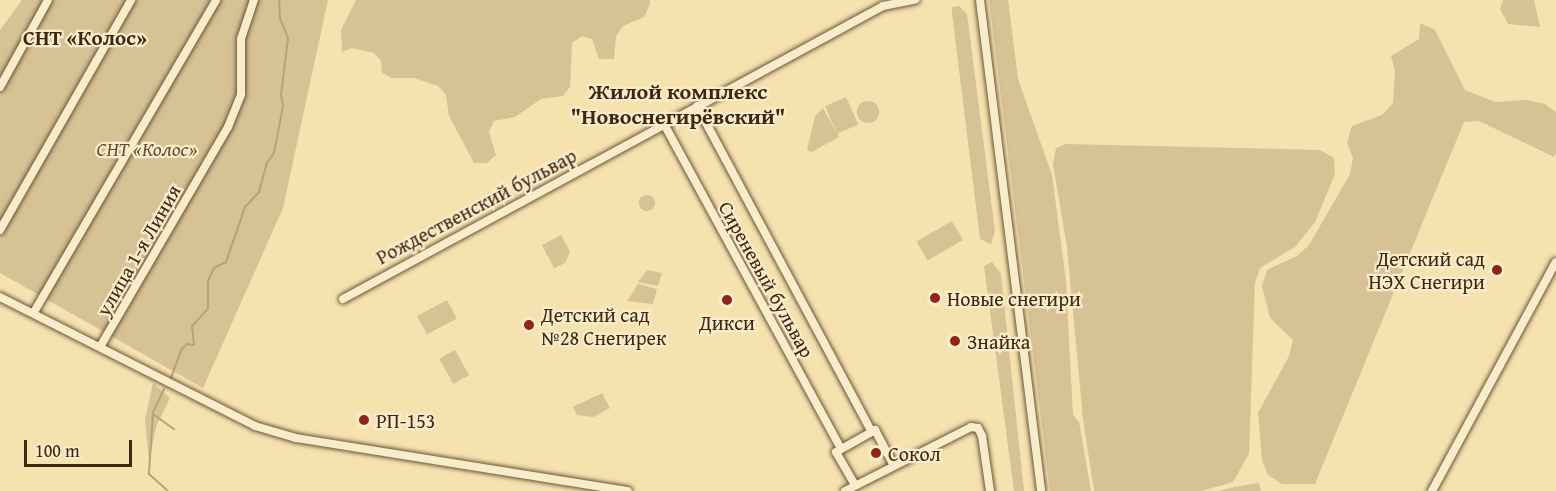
<!DOCTYPE html>
<html>
<head>
<meta charset="utf-8">
<style>
	body { margin:0 }
	#map { position:relative; width:1556px; height:491px; overflow:hidden; background:#f6e2af; font-family:"Gentium Book Plus",serif }
	div>[style] { position:absolute }
	.green>* { inset:0; background:#d6c294; transform-origin:0 0 }
	.round { border-radius:50% }
	.stream>* { height:2px; margin:-1px; padding:0 1px; transform-origin:1px; border-radius:1px; background:#b7a279 }
	.roads { filter:drop-shadow(0 0 2px #6a5638) drop-shadow(0 0 2px #6a5638) }
	.minor>* { height:8px; margin:-4px; padding:0 4px; transform-origin:4px; border-radius:4px; background:#f9eccb }
	.dots>* { width:16px; height:16px; translate:-50% -50%; box-sizing:border-box; border:3px solid #f9eccb; border-radius:50% }
	span { translate:-50% -50%; white-space:nowrap; text-align:center; line-height:1.15; -webkit-text-stroke:4.5px #f9eccb; paint-order:stroke }
	.park-label { font-size:20px; color:#624e32; font-style:italic }
	.street-label { font-size:20px; color:#3c2711 }
	.poi-label { font-size:20px; color:#3c2711 }
	.right { translate:-100% -50%; text-align:right }
	.left { translate:0 -50%; text-align:left }
	.neighbourhood-label { font-size:21px; color:#3c2711; font-weight:700 }
	.quarter-label { font-size:22px; color:#3c2711; font-weight:700 }
	.scale { position:absolute; left:24px; top:440px; width:108px; height:27px; box-sizing:border-box; border:3px solid #3c2711; border-top:0; padding-left:8px; font-size:18px; line-height:21px; white-space:nowrap; color:#3c2711; -webkit-text-stroke:4px #f9eccb; paint-order:stroke }
</style>
</head>
<body>
<div id="map">
	<div class="green">
		<div style="clip-path:polygon(22px 0,328px 0,283px 208px,203px 388px,0 273px,0 30px)"></div>
		<div style="clip-path:polygon(356px 0,650px 0,650px 4px,644px 17px,623px 26px,616px 36px,614px 59px,599px 59px,592px 39px,582px 36px,572px 43px,570px 87px,563px 96px,541px 99px,515px 117px,494px 121px,489px 132px,496px 155px,487px 163px,474px 163px,449px 116px,446px 95px,438px 86px,414px 78px,391px 78px,382px 73px,381px 61px,374px 53px,352px 48px,342px 52px,341px 30px)"></div>
		<div style="clip-path:polygon(989px 0,1008px 0,1018px 79px,1052px 175px,1066px 281px,1073px 415px,1079px 422px,1091px 491px,1050px 491px)"></div>
		<div style="clip-path:polygon(1503px 0,1534px 0,1540px 27px,1508px 24px,1500px 9px)"></div>
		<div style="clip-path:polygon(959px 6px,967px 14px,995px 231px,991px 244px,980px 239px,978px 223px,952px 13px,952px 7px)"></div>
		<div style="clip-path:polygon(1420px 23px,1435px 30px,1465px 90px,1495px 102px,1527px 100px,1545px 104px,1556px 112px,1556px 153px,1554px 157px,1479px 121px,1464px 122px,1315px 484px,1282px 484px,1268px 475px,1262px 460px,1258px 413px,1289px 356px,1293px 340px,1270px 318px,1262px 286px,1267px 270px,1297px 256px,1309px 245px,1350px 174px,1353px 158px,1347px 143px,1352px 126px,1382px 115px,1393px 103px,1395px 71px,1391px 56px,1419px 39px)"></div>
		<div style="left:846px;top:97px;width:30px;height:23px;rotate:66deg"></div>
		<div class="round" style="left:857px;top:101px;width:22px;height:22px"></div>
		<div style="clip-path:polygon(823px 108px,839px 137px,812px 152px,807px 150px,815px 116px)"></div>
		<div style="clip-path:polygon(1066px 144px,1320px 150px,1334px 158px,1335px 174px,1315px 222px,1295px 247px,1260px 268px,1255px 283px,1249px 454px,1233px 482px,1201px 491px,1094px 491px,1083px 419px,1067px 247px,1053px 164px,1056px 148px)"></div>
		<div class="round" style="left:639px;top:195px;width:16px;height:16px"></div>
		<div style="left:952px;top:221px;width:22px;height:41px;rotate:60deg"></div>
		<div style="clip-path:polygon(561px 235px,570px 252px,565px 263px,554px 268px,542px 245px)"></div>
		<div style="clip-path:polygon(992px 262px,1001px 274px,1024px 491px,1014px 491px,984px 266px)"></div>
		<div style="clip-path:polygon(647px 270px,662px 273px,658px 286px,638px 282px)"></div>
		<div style="clip-path:polygon(638px 284px,657px 289px,653px 304px,627px 301px)"></div>
		<div style="left:447px;top:300px;width:21px;height:34px;rotate:62deg"></div>
		<div style="left:455px;top:350px;width:29px;height:18px;rotate:61deg"></div>
		<div style="clip-path:polygon(153px 383px,170px 398px,156px 427px,149px 462px,145px 419px)"></div>
		<div style="clip-path:polygon(602px 393px,610px 408px,593px 417px,577px 415px,573px 407px)"></div>
		<div style="clip-path:polygon(1259px 483px,1261px 491px,1219px 491px,1234px 487px)"></div>
	</div>
	<div class="stream">
		<div style="left:171px;top:378px;width:30px;rotate:-70deg"></div>
		<div style="left:181px;top:350px;width:8px;rotate:-45deg"></div>
		<div style="left:187px;top:344px;width:7px;rotate:8deg"></div>
		<div style="left:194px;top:345px;width:19px;rotate:-96deg"></div>
		<div style="left:192px;top:326px;width:23px;rotate:-47deg"></div>
		<div style="left:208px;top:309px;width:28px;rotate:-90deg"></div>
		<div style="left:208px;top:281px;width:14px;rotate:-65deg"></div>
		<div style="left:214px;top:268px;width:13px;rotate:-27deg"></div>
		<div style="left:226px;top:262px;width:58px;rotate:-70.9deg"></div>
		<div style="left:245px;top:207px;width:21px;rotate:-47deg"></div>
		<div style="left:259px;top:192px;width:30px;rotate:-75deg"></div>
		<div style="left:267px;top:163px;width:12px;rotate:-55deg"></div>
		<div style="left:274px;top:153px;width:48px;rotate:-79.2deg"></div>
		<div style="left:283px;top:106px;width:11px;rotate:-100deg"></div>
		<div style="left:281px;top:95px;width:57px;rotate:-83deg"></div>
		<div style="left:288px;top:38px;width:22px;rotate:-112deg"></div>
		<div style="left:280px;top:18px;width:18px;rotate:-93deg"></div>
		<div style="left:164px;top:389px;width:26px;rotate:115deg"></div>
		<div style="left:153px;top:413px;width:61px;rotate:93.8deg"></div>
		<div style="left:149px;top:474px;width:25px;rotate:42deg"></div>
		<div style="left:153px;top:414px;width:26px;rotate:36deg"></div>
	</div>
	<div class="roads">
		<div class="minor">
			<div style="left:980px;top:0;width:495px;rotate:82.9deg"></div>
			<div style="left:0;top:87px;width:99px;rotate:-61.1deg"></div>
			<div style="left:697px;top:106px;width:370px;rotate:61.8deg"></div>
			<div style="left:664px;top:124px;width:370px;rotate:61.4deg"></div>
			<div style="left:0;top:230px;width:265px;rotate:-60.3deg"></div>
			<div style="left:0;top:297px;width:286px;rotate:26.8deg"></div>
			<div style="left:255px;top:426px;width:43px;rotate:16.3deg"></div>
			<div style="left:296px;top:438px;width:336px;rotate:9.1deg"></div>
			<div style="left:343px;top:299px;width:614px;rotate:-28.48deg"></div>
			<div style="left:883px;top:6px;width:33px;rotate:-11deg"></div>
			<div style="left:34px;top:312px;width:361px;rotate:-59.7deg"></div>
			<div style="left:100px;top:347px;width:255px;rotate:-59.8deg"></div>
			<div style="left:228px;top:127px;width:35px;rotate:-68deg"></div>
			<div style="left:241px;top:94px;width:55px;rotate:-90deg"></div>
			<div style="left:241px;top:39px;width:41px;rotate:-71.6deg"></div>
			<div style="left:855px;top:485px;width:38px;rotate:-120deg"></div>
			<div style="left:836px;top:452px;width:45px;rotate:-29.4deg"></div>
			<div style="left:875px;top:430px;width:40px;rotate:62deg"></div>
			<div style="left:845px;top:491px;width:141px;rotate:-26.9deg"></div>
			<div style="left:971px;top:427px;width:7px;rotate:8deg"></div>
			<div style="left:978px;top:428px;width:9px;rotate:63deg"></div>
			<div style="left:982px;top:436px;width:56px;rotate:81.7deg"></div>
			<div style="left:1432px;top:491px;width:260px;rotate:-61.6deg"></div>
		</div>
	</div>
	<div class="dots">
		<div style="left:1497px;top:270px;background:#8f2418"></div>
		<div style="left:935px;top:298px;background:#8f2418"></div>
		<div style="left:727px;top:300px;background:#8f2418"></div>
		<div style="left:529px;top:325px;background:#8f2418"></div>
		<div style="left:955px;top:341px;background:#8f2418"></div>
		<div style="left:364px;top:420px;background:#8f2418"></div>
		<div style="left:876px;top:453px;background:#8f2418"></div>
	</div>
	<div class="park-label">
		<span style="left:147px;top:148px">СНТ «Колос»</span>
	</div>
	<div class="street-label">
		<span style="left:476px;top:206px;rotate:-28deg">Рождественский бульвар</span>
		<span style="left:138px;top:250px;rotate:-60deg">улица 1-я Линия</span>
		<span style="left:767px;top:279px;rotate:61deg">Сиреневый бульвар</span>
	</div>
	<div class="poi-label">
		<span class="right" style="left:1485px;top:270px">Детский сад<br>НЭХ Снегири</span>
		<span class="left" style="left:947px;top:298px">Новые снегири</span>
		<span class="left" style="left:541px;top:326px">Детский сад<br>№28 Снегирек</span>
		<span style="left:727px;top:322px">Дикси</span>
		<span class="left" style="left:967px;top:341px">Знайка</span>
		<span class="left" style="left:376px;top:420px">РП-153</span>
		<span class="left" style="left:888px;top:453px">Сокол</span>
	</div>
	<div class="neighbourhood-label">
		<span style="left:85px;top:38px">СНТ «Колос»</span>
	</div>
	<div class="quarter-label">
		<span style="left:678px;top:104px">Жилой комплекс<br>"Новоснегирёвский"</span>
	</div>
	<div class="scale">100 m</div>
</div>
</body>
</html>
